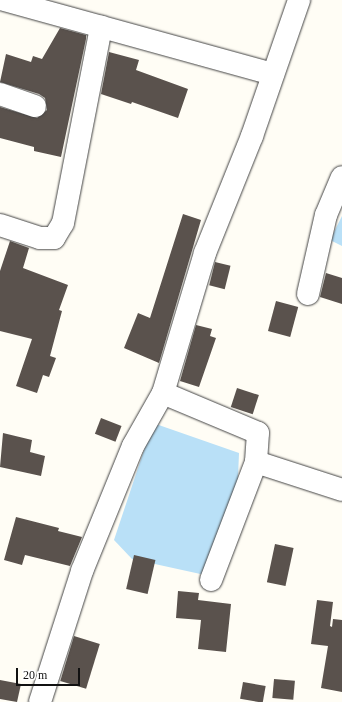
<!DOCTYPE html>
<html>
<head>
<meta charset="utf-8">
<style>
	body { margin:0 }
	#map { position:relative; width:342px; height:702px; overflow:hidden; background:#fffdf5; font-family:"Times New Roman",serif }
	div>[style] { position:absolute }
	.water>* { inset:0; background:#b9e0f7 }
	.building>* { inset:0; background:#5a524d; transform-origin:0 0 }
	.roads { filter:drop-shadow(0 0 1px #444) drop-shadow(0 0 1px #444) }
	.minor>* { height:22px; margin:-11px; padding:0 11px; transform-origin:11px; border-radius:11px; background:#fff }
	span { translate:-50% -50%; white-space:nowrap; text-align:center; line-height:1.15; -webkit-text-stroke:4px #fff; paint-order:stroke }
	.scale { position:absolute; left:16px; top:668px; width:64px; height:18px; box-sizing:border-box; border:2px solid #111; border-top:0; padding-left:5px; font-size:12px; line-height:14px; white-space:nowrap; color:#111; -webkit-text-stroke:3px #fff; paint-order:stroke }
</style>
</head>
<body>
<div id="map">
	<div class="water">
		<div style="clip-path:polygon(342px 216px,342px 246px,330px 240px)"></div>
		<div style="clip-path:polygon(153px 423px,239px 453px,236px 526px,205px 575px,132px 559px,114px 540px)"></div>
	</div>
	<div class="building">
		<div style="clip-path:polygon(60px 28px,86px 35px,86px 39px,61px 157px,34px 151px,34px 147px,0 138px,0 107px,37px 118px,47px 110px,45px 98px,39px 94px,0 82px,6px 54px,31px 62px,33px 56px,42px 59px)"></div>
		<div style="clip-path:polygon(109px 52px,139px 60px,136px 70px,188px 89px,178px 118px,132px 102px,131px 104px,101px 94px)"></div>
		<div style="clip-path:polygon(183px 214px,201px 220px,159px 363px,124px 348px,138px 313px,150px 318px)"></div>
		<div style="clip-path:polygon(10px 241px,29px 248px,23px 268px,68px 285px,59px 310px,62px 311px,50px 356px,56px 358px,49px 377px,43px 375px,37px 393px,16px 386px,32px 339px,0 331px,0 271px)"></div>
		<div style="left:215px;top:262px;width:16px;height:24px;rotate:14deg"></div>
		<div style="clip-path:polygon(326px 273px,342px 278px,342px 304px,320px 297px)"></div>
		<div style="left:276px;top:301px;width:23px;height:31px;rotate:15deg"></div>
		<div style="clip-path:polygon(196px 325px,212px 329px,210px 336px,216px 338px,199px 387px,180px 381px)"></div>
		<div style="left:237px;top:388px;width:23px;height:20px;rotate:18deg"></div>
		<div style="left:101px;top:418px;width:22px;height:17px;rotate:21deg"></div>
		<div style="clip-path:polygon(3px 433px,32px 440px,30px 452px,45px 456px,41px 476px,0 467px)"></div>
		<div style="clip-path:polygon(16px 517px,59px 528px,58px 531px,82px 537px,70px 566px,25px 555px,22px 565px,4px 560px)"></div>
		<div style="left:275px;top:544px;width:19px;height:39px;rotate:12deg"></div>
		<div style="left:134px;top:555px;width:22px;height:35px;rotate:13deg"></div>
		<div style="clip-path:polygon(178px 591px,199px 593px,198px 600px,231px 604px,226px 652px,198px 649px,201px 620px,176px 618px)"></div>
		<div style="clip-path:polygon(317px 600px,333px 602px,330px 626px,332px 627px,333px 619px,342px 620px,342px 692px,321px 688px,328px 646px,311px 644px)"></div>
		<div style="left:74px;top:636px;width:27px;height:47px;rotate:17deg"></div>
		<div style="left:274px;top:679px;width:21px;height:19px;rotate:5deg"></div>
		<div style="clip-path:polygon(0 680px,21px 684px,17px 702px,0 699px)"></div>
		<div style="left:243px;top:682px;width:23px;height:17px;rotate:10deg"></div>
	</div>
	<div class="roads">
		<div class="minor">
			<div style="left:4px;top:0;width:279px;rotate:15.4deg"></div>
			<div style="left:0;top:94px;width:37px;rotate:19deg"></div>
			<div style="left:0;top:225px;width:42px;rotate:18deg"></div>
			<div style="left:40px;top:238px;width:14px"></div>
			<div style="left:54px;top:238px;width:17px;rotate:-59deg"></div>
			<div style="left:63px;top:223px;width:200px;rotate:-79deg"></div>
			<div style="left:308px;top:294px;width:81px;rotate:-77.2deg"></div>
			<div style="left:326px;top:215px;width:41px;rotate:-67.2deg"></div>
			<div style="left:163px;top:393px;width:103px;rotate:22.8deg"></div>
			<div style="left:258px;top:433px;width:29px;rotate:94deg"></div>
			<div style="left:256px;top:462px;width:90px;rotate:18deg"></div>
			<div style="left:211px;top:580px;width:126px;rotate:-69.1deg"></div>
			<div style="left:40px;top:702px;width:138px;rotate:-72.2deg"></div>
			<div style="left:82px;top:571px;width:135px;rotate:-67.8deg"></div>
			<div style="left:133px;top:446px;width:61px;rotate:-60.5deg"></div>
			<div style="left:163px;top:393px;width:146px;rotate:-73.3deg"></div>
			<div style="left:205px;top:253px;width:126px;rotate:-68.1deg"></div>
			<div style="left:252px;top:136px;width:144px;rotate:-70.9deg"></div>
		</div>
	</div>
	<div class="scale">20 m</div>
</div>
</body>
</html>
